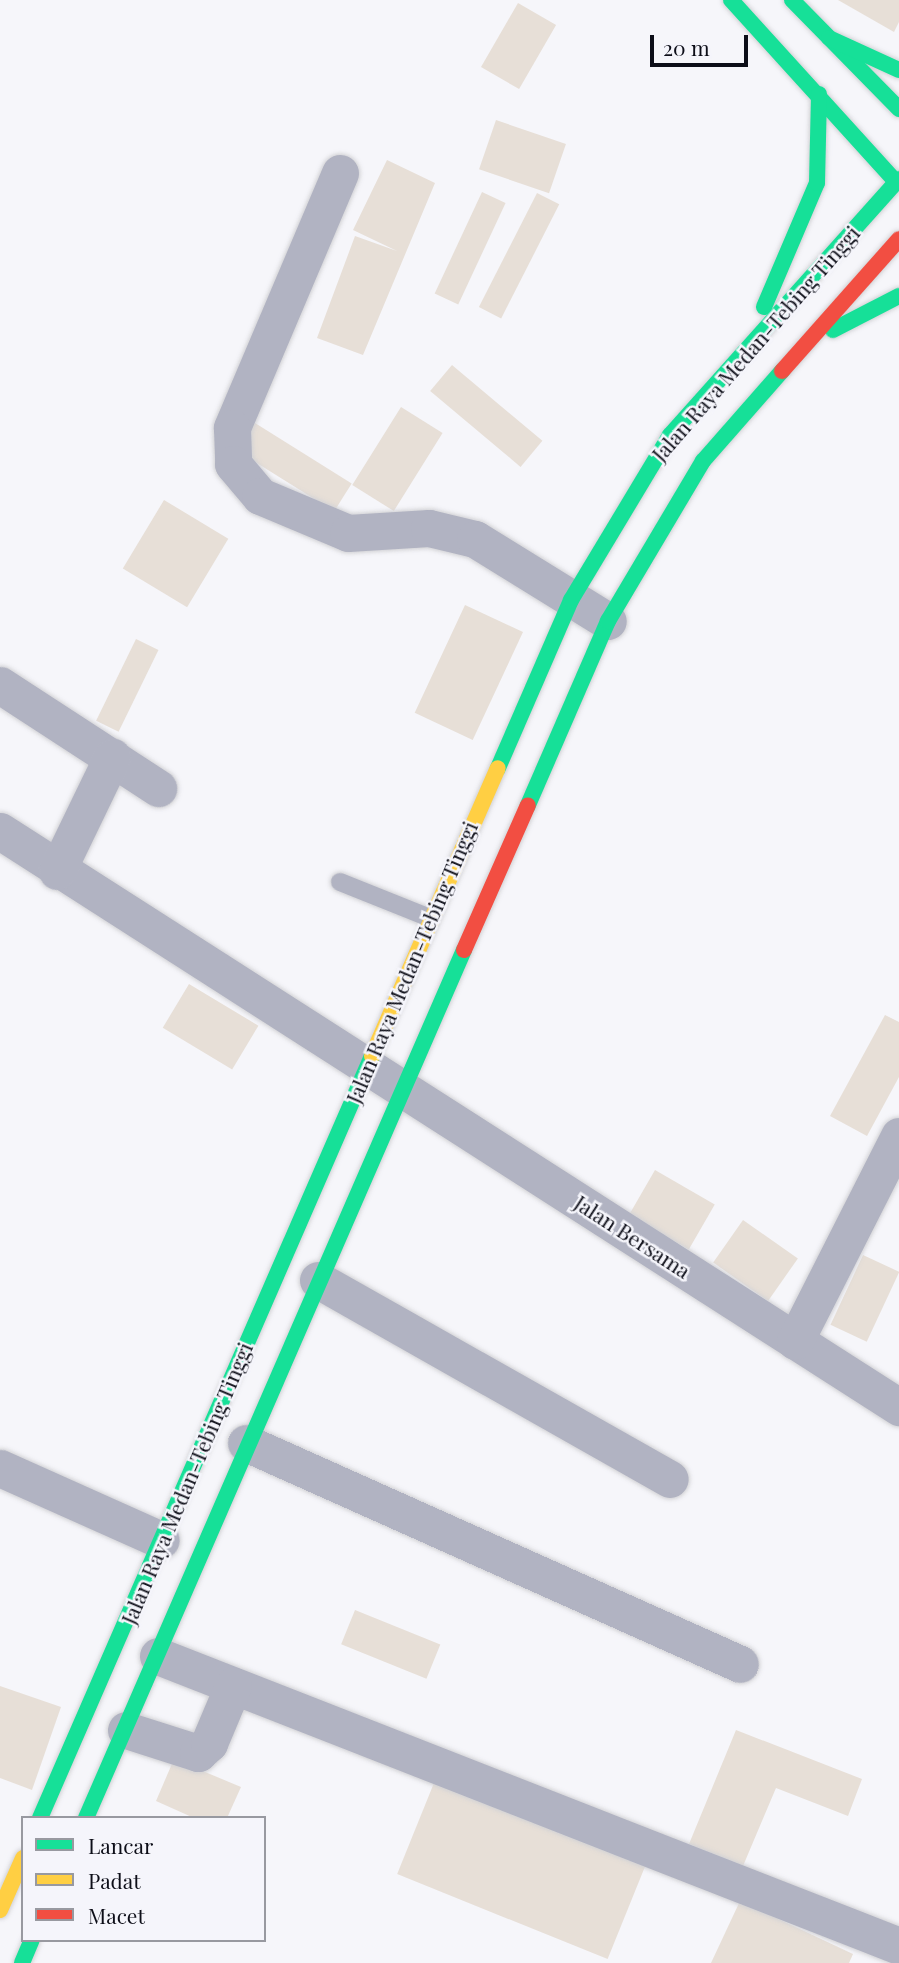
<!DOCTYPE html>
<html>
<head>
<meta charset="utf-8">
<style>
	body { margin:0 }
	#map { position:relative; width:899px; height:1963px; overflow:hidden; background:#f6f6fa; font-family:"Playfair Display",serif }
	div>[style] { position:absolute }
	.building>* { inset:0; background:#e7dfd7; transform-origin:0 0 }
	.roads { filter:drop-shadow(0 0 2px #d2d2d5) drop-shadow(0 0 2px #d2d2d5) }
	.lane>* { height:18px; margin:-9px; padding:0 9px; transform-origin:9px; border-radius:9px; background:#b1b3c2 }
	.street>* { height:37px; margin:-18.5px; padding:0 18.5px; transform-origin:18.5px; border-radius:18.5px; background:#b1b3c2 }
	.fast>* { height:16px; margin:-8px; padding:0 8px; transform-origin:8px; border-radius:8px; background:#16e098 }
	.slow>* { height:16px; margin:-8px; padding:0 8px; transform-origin:8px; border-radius:8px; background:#ffcf43 }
	.jam>* { height:16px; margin:-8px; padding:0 8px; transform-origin:8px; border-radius:8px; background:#f24e42 }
	span { translate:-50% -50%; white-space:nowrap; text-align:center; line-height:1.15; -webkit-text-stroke:5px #f5f5fb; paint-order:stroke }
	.street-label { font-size:21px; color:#0d0e18 }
	.legend { position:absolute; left:21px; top:1816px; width:245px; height:126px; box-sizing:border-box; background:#f5f5fb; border:2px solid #9899a0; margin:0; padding:9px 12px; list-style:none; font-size:21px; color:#0d0e18 }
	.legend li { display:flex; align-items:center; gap:14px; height:35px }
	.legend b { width:35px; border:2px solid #9899a0 }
	.scale { position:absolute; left:650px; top:35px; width:98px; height:32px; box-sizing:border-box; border:4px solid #0d0e18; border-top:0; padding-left:9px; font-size:21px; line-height:24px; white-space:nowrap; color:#0d0e18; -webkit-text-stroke:5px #f5f5fb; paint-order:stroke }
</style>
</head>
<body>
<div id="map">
	<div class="building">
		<div style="clip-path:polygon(838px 0,899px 0,899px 22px,894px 32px)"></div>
		<div style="left:518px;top:3px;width:44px;height:74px;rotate:30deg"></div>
		<div style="left:496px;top:120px;width:74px;height:52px;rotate:19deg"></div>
		<div style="clip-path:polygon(387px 160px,435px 183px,363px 355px,317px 338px,355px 236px,397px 251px,353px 230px)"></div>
		<div style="left:482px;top:192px;width:26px;height:112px;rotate:25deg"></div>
		<div style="left:537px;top:193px;width:25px;height:128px;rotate:27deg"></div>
		<div style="left:452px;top:365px;width:118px;height:34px;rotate:40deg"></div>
		<div style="left:401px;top:407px;width:49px;height:92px;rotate:32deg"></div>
		<div style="left:255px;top:423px;width:114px;height:33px;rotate:32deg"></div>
		<div style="left:164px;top:500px;width:75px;height:80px;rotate:31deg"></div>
		<div style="left:465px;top:605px;width:64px;height:119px;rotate:25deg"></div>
		<div style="left:136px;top:639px;width:25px;height:91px;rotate:26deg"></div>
		<div style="left:189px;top:984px;width:81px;height:51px;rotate:31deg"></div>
		<div style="clip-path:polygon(885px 1015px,899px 1022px,899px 1077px,867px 1136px,830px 1116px)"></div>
		<div style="left:655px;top:1170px;width:69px;height:52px;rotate:30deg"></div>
		<div style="left:743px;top:1220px;width:67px;height:52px;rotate:35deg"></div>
		<div style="left:863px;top:1255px;width:40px;height:77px;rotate:25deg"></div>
		<div style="left:355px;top:1610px;width:92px;height:37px;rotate:22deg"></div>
		<div style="clip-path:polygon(0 1686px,61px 1707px,32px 1790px,0 1778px)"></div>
		<div style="clip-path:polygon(736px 1730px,862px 1779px,848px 1816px,776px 1788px,743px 1866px,689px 1844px)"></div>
		<div style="clip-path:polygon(174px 1759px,241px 1787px,227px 1818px,194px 1818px,156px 1801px)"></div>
		<div style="left:438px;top:1773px;width:227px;height:109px;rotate:22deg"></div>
		<div style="clip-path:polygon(740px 1901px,853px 1954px,849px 1963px,711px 1963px)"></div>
	</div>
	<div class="roads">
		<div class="lane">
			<div style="left:340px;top:882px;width:97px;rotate:21.8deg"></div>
		</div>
		<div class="street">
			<div style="left:340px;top:173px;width:277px;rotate:113deg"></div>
			<div style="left:232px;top:428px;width:36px;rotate:88deg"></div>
			<div style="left:233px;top:464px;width:42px;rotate:49.8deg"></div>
			<div style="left:260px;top:496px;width:95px;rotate:22.8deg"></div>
			<div style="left:348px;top:533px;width:81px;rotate:-3.5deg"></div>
			<div style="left:429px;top:528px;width:47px;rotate:13.4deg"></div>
			<div style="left:475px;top:539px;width:156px;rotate:31.7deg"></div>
			<div style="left:0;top:685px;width:189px;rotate:33.1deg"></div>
			<div style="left:0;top:831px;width:1068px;rotate:32.65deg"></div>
			<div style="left:57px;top:871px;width:127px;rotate:-64.2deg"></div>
			<div style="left:318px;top:1280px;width:404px;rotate:29.5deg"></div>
			<div style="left:795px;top:1341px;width:230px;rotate:-63.1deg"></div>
			<div style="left:246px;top:1443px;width:541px;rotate:24.1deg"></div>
			<div style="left:0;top:1468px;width:176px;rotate:24.1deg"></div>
			<div style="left:158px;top:1656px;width:796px;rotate:21.37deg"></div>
			<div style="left:126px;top:1730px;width:76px;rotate:17.7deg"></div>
			<div style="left:198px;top:1753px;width:15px;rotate:-42deg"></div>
			<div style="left:209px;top:1743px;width:62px;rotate:-67.2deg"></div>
		</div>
		<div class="fast">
			<div style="left:731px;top:0;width:246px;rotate:47.8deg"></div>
			<div style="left:792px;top:0;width:153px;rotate:45.5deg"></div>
			<div style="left:829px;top:38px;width:77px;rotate:24.6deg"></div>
			<div style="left:764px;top:307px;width:135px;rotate:-66.9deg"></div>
			<div style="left:817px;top:183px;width:89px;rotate:-88.7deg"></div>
			<div style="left:833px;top:330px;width:74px;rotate:-27.3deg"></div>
			<div style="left:498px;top:768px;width:183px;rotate:-66.5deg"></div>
			<div style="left:571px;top:600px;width:192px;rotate:-59deg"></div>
			<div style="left:670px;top:435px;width:343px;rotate:-48.2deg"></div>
			<div style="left:528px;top:805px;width:201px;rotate:-66.5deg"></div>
			<div style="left:608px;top:621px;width:186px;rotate:-59.3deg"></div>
			<div style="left:703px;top:461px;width:120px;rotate:-48.7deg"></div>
			<div style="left:40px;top:1818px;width:831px;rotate:-66.46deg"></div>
			<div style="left:86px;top:1818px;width:947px;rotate:-66.47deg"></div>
			<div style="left:22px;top:1963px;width:25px;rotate:-67deg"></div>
		</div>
		<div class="slow">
			<div style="left:372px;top:1056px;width:314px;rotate:-66.4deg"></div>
			<div style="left:0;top:1910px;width:57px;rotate:-66.1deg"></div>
		</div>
		<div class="jam">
			<div style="left:782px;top:371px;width:176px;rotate:-48.4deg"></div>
			<div style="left:464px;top:950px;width:158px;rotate:-66.2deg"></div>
		</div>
	</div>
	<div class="street-label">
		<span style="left:755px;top:343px;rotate:-49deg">Jalan Raya Medan-Tebing Tinggi</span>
		<span style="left:411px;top:962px;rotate:-67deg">Jalan Raya Medan-Tebing Tinggi</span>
		<span style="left:633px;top:1236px;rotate:33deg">Jalan Bersama</span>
		<span style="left:186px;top:1483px;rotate:-67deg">Jalan Raya Medan-Tebing Tinggi</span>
	</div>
	<ul class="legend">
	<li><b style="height:9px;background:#16e098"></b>Lancar</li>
	<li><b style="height:9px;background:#ffcf43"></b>Padat</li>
	<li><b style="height:9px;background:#f24e42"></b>Macet</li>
	</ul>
	<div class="scale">20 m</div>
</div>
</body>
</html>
